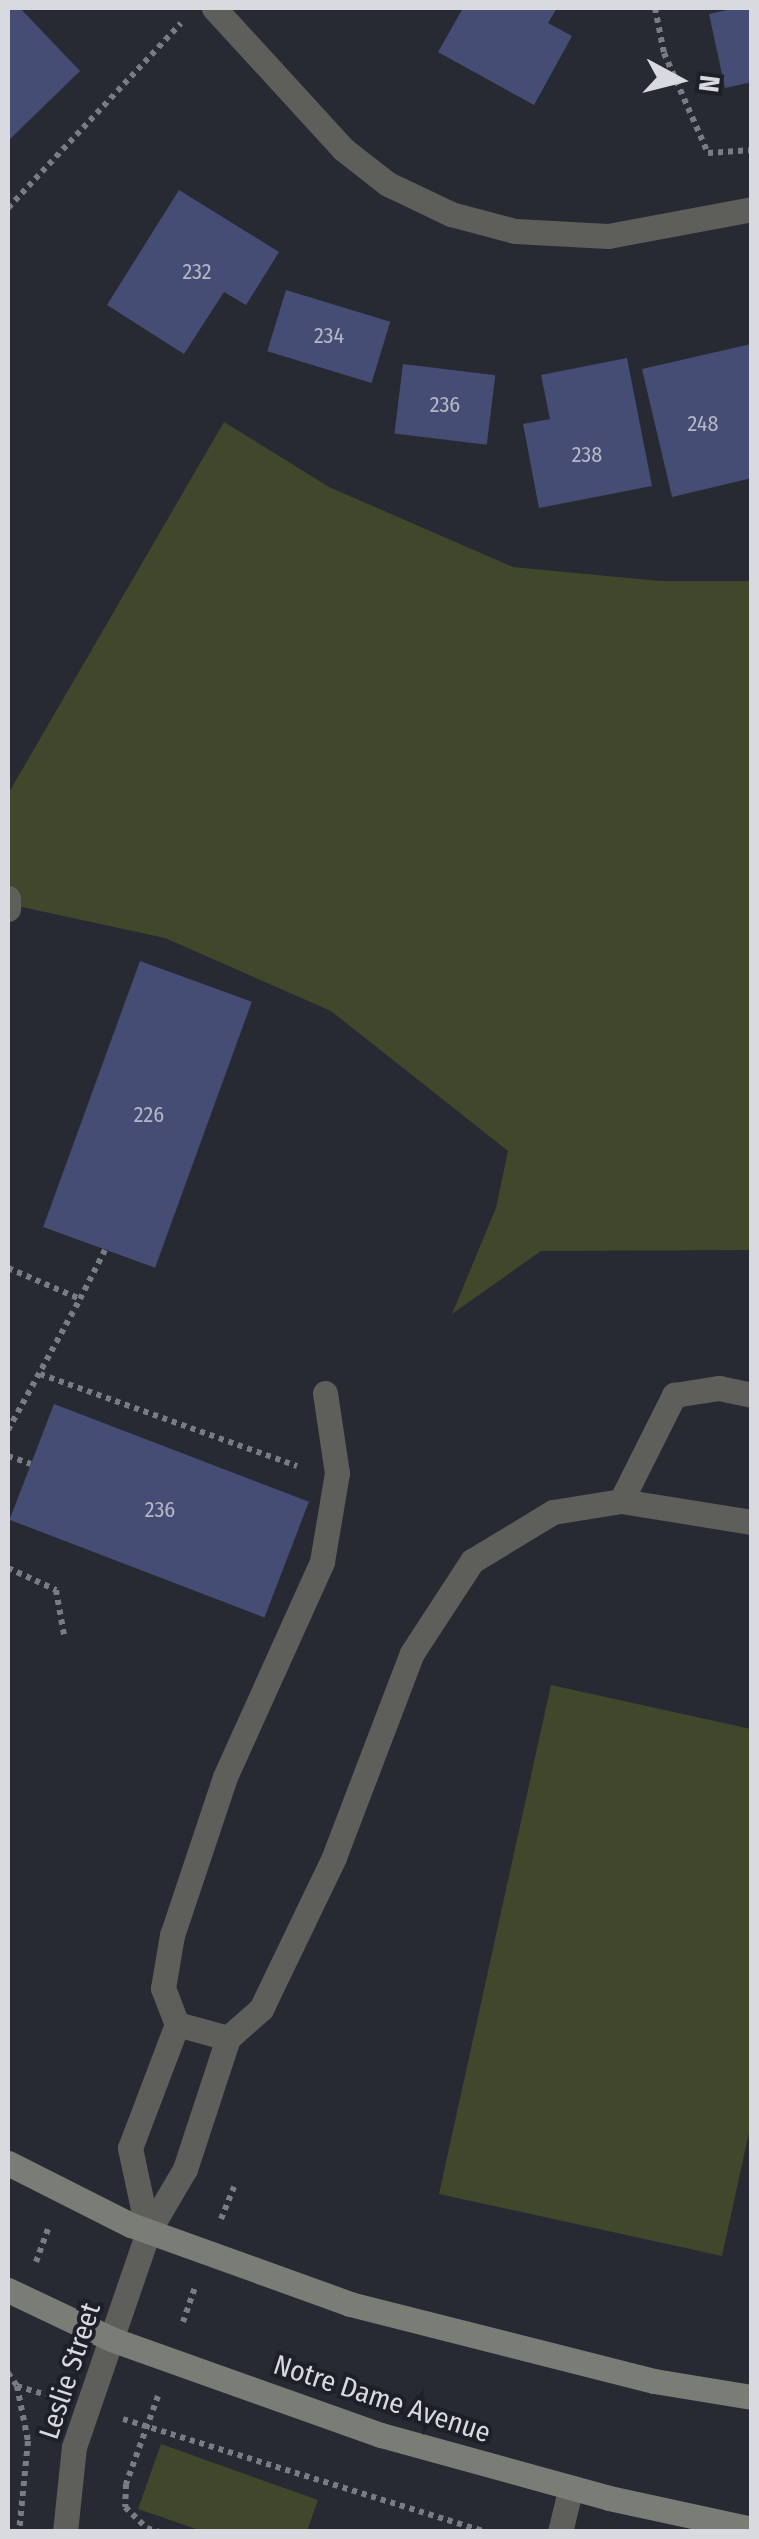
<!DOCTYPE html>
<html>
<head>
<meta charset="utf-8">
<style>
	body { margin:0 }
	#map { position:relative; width:759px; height:2539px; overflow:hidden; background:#272a33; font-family:"Fira Sans Condensed",sans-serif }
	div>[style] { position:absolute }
	.green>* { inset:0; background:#40472b }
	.building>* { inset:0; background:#464d74; transform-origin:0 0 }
	.path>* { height:6px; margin-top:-3px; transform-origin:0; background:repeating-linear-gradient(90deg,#797c83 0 5px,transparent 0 10px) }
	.service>* { height:25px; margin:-12.5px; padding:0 12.5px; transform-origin:12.5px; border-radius:12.5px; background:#5e5f5a }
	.minor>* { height:25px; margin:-12.5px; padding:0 12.5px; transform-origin:12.5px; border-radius:12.5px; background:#5e5f5a }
	.secondary>* { height:25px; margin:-12.5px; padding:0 12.5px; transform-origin:12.5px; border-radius:12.5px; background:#7a7d75 }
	span { translate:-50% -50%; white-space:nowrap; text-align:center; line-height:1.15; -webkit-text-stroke:8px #1e2029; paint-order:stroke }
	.number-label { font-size:22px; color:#b4b7c5 }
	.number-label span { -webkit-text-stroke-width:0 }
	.street-label { font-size:28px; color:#d8dae0 }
	.frame { position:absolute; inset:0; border:10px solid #d8dae0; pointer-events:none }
	.north { position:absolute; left:629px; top:30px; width:100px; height:100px; -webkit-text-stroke:8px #1e2029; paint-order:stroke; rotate:97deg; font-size:28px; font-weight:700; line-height:40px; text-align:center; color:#d8dae0 }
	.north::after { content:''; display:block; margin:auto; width:35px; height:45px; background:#d8dae0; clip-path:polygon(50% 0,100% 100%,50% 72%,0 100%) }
</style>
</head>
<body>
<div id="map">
	<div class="green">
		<div style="clip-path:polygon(224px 422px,329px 487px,513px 567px,660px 581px,751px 581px,751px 1250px,541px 1251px,452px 1314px,496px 1208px,508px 1151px,331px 1011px,165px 938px,8px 904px,8px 794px)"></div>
		<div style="clip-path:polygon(551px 1685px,751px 1729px,751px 2123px,722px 2256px,439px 2194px)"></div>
		<div style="clip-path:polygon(161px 2444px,318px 2500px,307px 2531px,202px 2531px,138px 2509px)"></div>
	</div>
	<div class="building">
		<div style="clip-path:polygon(8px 8px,20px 8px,80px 71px,8px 141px)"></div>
		<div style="clip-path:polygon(463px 8px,557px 8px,548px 23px,572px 36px,534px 105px,438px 52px)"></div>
		<div style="clip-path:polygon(736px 8px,752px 8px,752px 82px,725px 88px,709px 14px)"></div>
		<div style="clip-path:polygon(179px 190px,279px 252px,246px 305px,224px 292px,184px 354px,107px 305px)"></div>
		<div style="left:286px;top:290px;width:109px;height:64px;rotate:17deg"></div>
		<div style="clip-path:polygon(751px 344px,752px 478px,672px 497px,642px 369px)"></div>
		<div style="clip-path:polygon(627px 358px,652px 486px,539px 508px,523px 424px,550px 419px,541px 375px)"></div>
		<div style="left:403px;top:364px;width:93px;height:70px;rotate:7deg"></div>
		<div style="left:140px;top:961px;width:119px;height:283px;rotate:20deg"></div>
		<div style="left:54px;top:1404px;width:273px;height:124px;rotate:21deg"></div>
	</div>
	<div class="path">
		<div style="left:655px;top:8px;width:46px;rotate:78.7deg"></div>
		<div style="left:664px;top:53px;width:109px;rotate:66.3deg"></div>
		<div style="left:708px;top:153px;width:44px;rotate:-3.9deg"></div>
		<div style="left:8px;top:208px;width:253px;rotate:-46.9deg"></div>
		<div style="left:8px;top:1268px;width:78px;rotate:23.3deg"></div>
		<div style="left:80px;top:1299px;width:55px;rotate:-63deg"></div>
		<div style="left:40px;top:1374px;width:273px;rotate:19.7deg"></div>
		<div style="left:8px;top:1430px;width:149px;rotate:-61.2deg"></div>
		<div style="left:8px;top:1456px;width:24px;rotate:19deg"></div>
		<div style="left:8px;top:1568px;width:53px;rotate:24.6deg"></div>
		<div style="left:56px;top:1590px;width:46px;rotate:79.9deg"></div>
		<div style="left:221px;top:2219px;width:35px;rotate:-68deg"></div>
		<div style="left:36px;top:2262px;width:37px;rotate:-70deg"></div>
		<div style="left:183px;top:2322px;width:37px;rotate:-71deg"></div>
		<div style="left:8px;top:2373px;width:16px;rotate:55deg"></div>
		<div style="left:17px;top:2386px;width:56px;rotate:78.7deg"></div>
		<div style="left:28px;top:2441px;width:91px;rotate:95.6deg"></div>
		<div style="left:17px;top:2386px;width:34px;rotate:17deg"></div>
		<div style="left:158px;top:2396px;width:94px;rotate:110deg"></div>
		<div style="left:126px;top:2484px;width:23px;rotate:92deg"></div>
		<div style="left:125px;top:2507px;width:30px;rotate:44deg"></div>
		<div style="left:147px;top:2528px;width:13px;rotate:18deg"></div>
		<div style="left:123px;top:2419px;width:379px;rotate:17.3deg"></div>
	</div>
	<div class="service">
		<div style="left:8px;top:898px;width:11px;rotate:90deg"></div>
		<div style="left:325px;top:1393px;width:81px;rotate:81.5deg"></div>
		<div style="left:337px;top:1473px;width:90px;rotate:99.6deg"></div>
		<div style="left:322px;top:1562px;width:236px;rotate:114.3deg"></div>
		<div style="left:225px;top:1777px;width:167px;rotate:108.5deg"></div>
		<div style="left:172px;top:1935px;width:54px;rotate:99.6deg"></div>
		<div style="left:163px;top:1988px;width:39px;rotate:69deg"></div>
		<div style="left:177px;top:2024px;width:53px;rotate:15.4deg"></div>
		<div style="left:228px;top:2038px;width:44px;rotate:-41.3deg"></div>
		<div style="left:261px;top:2009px;width:169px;rotate:-64.3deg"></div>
		<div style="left:334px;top:1857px;width:218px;rotate:-69.1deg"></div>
		<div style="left:412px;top:1653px;width:110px;rotate:-56.9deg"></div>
		<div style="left:472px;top:1561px;width:95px;rotate:-31.2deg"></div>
		<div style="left:553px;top:1512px;width:69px;rotate:-9.2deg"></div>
		<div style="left:621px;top:1501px;width:133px;rotate:9.1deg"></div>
		<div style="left:621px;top:1501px;width:119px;rotate:-63.4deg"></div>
		<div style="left:674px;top:1395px;width:46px;rotate:-8.8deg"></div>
		<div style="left:719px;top:1388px;width:34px;rotate:12deg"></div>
		<div style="left:148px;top:2232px;width:86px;rotate:-102.1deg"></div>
		<div style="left:130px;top:2148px;width:133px;rotate:-69.2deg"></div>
		<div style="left:148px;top:2232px;width:73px;rotate:-59.6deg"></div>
		<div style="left:185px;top:2169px;width:138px;rotate:-71.8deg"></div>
		<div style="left:560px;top:2532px;width:46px;rotate:-76.3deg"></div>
	</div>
	<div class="minor">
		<div style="left:214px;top:8px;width:191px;rotate:47.5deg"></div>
		<div style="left:343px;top:149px;width:57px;rotate:37.9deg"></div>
		<div style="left:388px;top:184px;width:70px;rotate:25.5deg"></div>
		<div style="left:451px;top:214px;width:66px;rotate:14.9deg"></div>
		<div style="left:515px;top:231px;width:93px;rotate:3.1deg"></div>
		<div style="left:608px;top:236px;width:147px;rotate:-10.6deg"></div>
		<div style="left:65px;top:2532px;width:85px;rotate:-84deg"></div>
		<div style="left:74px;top:2447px;width:227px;rotate:-71deg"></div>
	</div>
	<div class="secondary">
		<div style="left:8px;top:2163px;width:138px;rotate:26.8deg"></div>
		<div style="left:131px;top:2225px;width:233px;rotate:19.8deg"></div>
		<div style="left:350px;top:2304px;width:314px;rotate:14.2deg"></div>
		<div style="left:654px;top:2381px;width:99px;rotate:9.3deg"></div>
		<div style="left:8px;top:2290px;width:114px;rotate:25.4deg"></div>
		<div style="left:111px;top:2339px;width:287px;rotate:19.6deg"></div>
		<div style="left:381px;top:2435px;width:237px;rotate:15.4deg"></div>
		<div style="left:609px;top:2498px;width:146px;rotate:12.2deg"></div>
	</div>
	<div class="number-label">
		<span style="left:197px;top:272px">232</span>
		<span style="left:329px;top:336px">234</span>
		<span style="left:445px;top:405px">236</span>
		<span style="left:703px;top:424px">248</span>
		<span style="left:587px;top:455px">238</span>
		<span style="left:149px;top:1115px">226</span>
		<span style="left:160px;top:1510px">236</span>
	</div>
	<div class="street-label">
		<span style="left:70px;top:2371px;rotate:-72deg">Leslie Street</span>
		<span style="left:382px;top:2399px;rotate:18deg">Notre Dame Avenue</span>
	</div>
	<div class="frame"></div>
	<div class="north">N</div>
</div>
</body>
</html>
